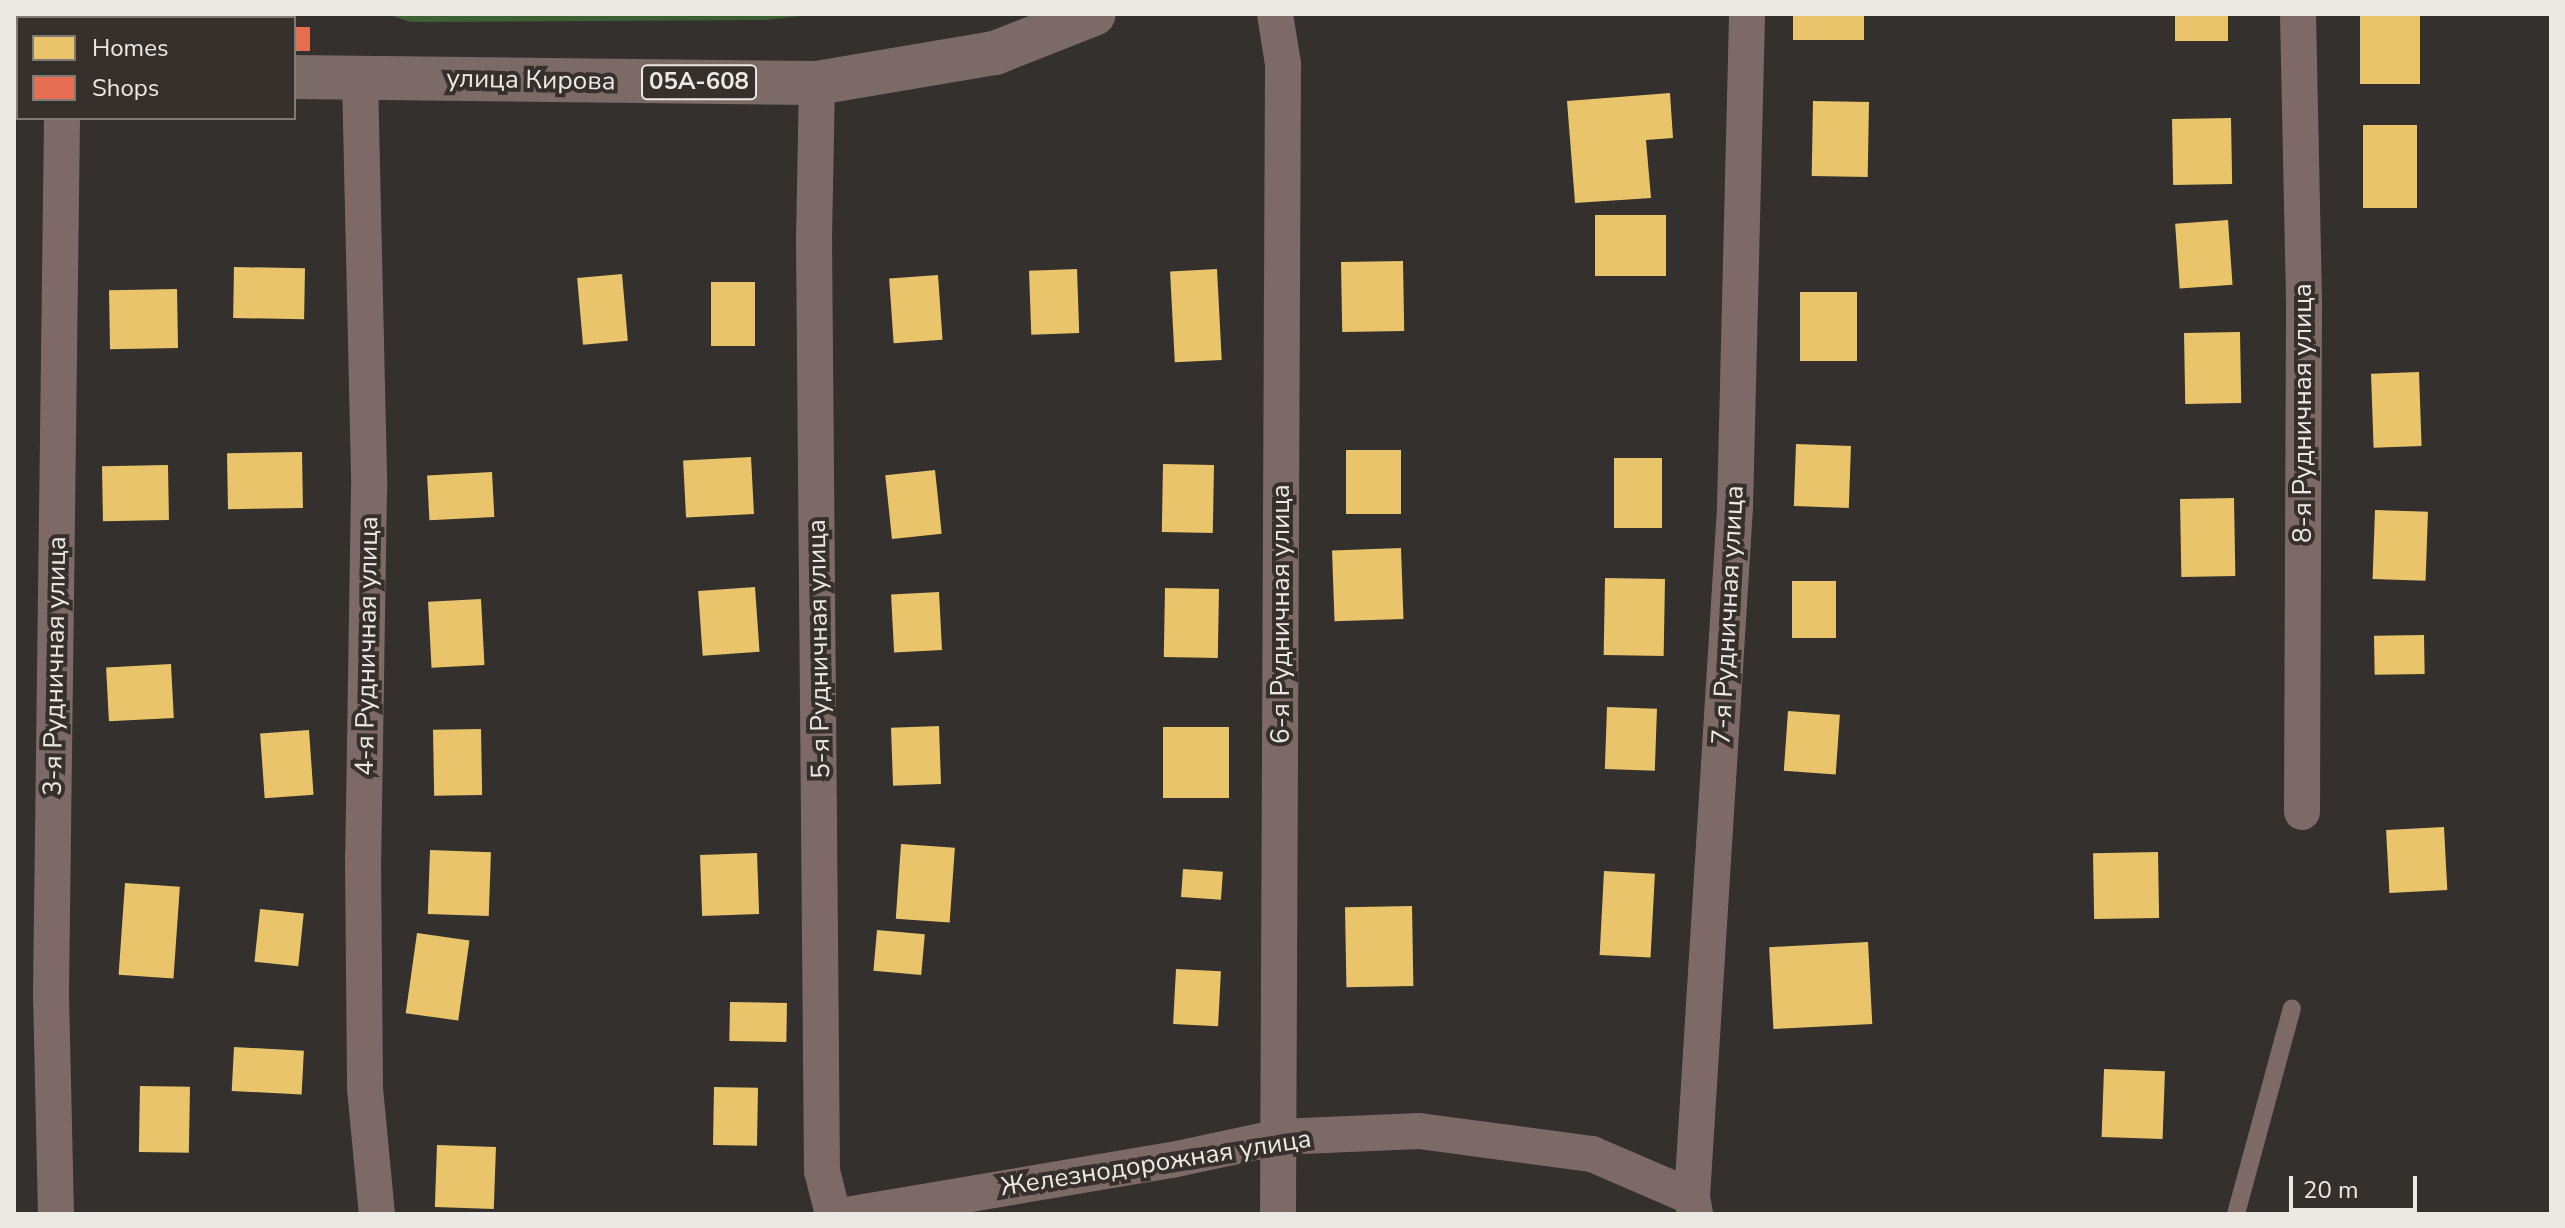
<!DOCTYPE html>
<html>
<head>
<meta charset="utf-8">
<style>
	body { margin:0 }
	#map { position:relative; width:2565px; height:1228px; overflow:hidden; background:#33302d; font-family:"Nunito Sans",sans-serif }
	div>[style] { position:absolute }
	.green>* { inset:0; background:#3d6035 }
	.homes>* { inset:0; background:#e9c46a; transform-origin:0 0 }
	.shops>* { inset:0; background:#e76f51; transform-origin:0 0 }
	.service>* { height:18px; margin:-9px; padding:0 9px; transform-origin:9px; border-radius:9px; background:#7d6968 }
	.minor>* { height:36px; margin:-18px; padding:0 18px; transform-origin:18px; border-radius:18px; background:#7d6968 }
	.primary>* { height:44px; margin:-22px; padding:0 22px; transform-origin:22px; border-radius:22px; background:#7b6a68 }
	span { translate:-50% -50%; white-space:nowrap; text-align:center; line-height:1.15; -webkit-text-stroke:8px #35302b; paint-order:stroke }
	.shield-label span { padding:2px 6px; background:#35302b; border:2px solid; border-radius:6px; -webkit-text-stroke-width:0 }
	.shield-label { font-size:24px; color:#ece9e5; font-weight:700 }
	.street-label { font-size:26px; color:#ece9e5 }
	.frame { position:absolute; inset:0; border:16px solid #ece9e5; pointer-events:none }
	.legend { position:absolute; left:16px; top:16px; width:280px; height:104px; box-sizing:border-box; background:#35302b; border:2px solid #7e7a75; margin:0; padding:10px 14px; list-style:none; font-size:24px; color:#ece9e5 }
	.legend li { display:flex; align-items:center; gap:16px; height:40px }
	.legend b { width:40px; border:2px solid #7e7a75 }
	.scale { position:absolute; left:2289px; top:1176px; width:128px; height:36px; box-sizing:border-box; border:4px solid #ece9e5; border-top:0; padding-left:10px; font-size:24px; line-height:28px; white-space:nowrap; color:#ece9e5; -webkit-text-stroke:6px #35302b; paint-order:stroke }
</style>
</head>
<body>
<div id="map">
	<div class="green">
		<div style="clip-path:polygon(386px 14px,820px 14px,765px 20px,411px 22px)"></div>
	</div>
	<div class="homes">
		<div style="left:1793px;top:14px;width:71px;height:26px"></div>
		<div style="left:2175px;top:14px;width:53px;height:27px"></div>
		<div style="left:2360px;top:14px;width:60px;height:70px"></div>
		<div style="clip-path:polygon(1670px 93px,1673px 138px,1646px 140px,1651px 198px,1575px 203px,1567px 101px)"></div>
		<div style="left:1813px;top:101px;width:56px;height:75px;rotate:1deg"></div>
		<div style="left:2231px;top:118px;width:66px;height:59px;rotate:89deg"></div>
		<div style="left:2363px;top:125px;width:54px;height:83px"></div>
		<div style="left:1595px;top:215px;width:71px;height:61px"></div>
		<div style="left:2228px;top:220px;width:65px;height:53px;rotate:86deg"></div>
		<div style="left:1403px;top:261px;width:70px;height:62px;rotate:89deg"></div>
		<div style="left:234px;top:267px;width:71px;height:51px;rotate:1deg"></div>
		<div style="left:1077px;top:269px;width:64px;height:48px;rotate:88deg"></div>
		<div style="left:1217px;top:269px;width:91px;height:47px;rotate:87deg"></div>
		<div style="left:622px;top:274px;width:67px;height:45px;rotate:85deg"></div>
		<div style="left:938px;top:275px;width:65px;height:49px;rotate:86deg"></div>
		<div style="left:711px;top:282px;width:44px;height:64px"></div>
		<div style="left:177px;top:289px;width:59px;height:68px;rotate:89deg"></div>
		<div style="left:1800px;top:292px;width:57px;height:69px"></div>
		<div style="left:2240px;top:332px;width:71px;height:56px;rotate:89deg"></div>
		<div style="left:2419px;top:372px;width:74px;height:48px;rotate:88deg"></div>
		<div style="left:1796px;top:444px;width:55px;height:62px;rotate:2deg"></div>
		<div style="left:1346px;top:450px;width:55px;height:64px"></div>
		<div style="left:302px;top:452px;width:56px;height:75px;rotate:89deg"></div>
		<div style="left:751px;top:457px;width:57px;height:68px;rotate:87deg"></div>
		<div style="left:1614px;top:458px;width:48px;height:70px"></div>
		<div style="left:1163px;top:464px;width:51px;height:68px;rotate:1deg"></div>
		<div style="left:168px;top:465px;width:55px;height:66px;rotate:89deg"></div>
		<div style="left:935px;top:470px;width:64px;height:50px;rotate:84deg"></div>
		<div style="left:492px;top:472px;width:45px;height:65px;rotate:87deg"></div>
		<div style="left:2234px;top:498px;width:78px;height:54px;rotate:89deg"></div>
		<div style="left:2375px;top:510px;width:53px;height:69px;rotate:2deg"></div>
		<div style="left:1401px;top:548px;width:71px;height:69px;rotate:88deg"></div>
		<div style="left:1605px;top:578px;width:60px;height:77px;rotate:1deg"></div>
		<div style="left:1792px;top:581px;width:44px;height:57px"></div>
		<div style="left:755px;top:587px;width:65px;height:57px;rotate:86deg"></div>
		<div style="left:1165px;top:588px;width:54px;height:69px;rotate:1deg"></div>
		<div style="left:939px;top:592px;width:58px;height:48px;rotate:87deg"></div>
		<div style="left:481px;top:599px;width:66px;height:53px;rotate:87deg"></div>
		<div style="left:2424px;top:635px;width:39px;height:50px;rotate:89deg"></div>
		<div style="left:171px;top:664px;width:54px;height:65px;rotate:87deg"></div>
		<div style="left:1607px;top:707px;width:50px;height:62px;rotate:2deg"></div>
		<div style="left:1788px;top:711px;width:52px;height:60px;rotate:4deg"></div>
		<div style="left:939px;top:726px;width:58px;height:48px;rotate:88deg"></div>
		<div style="left:1163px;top:727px;width:66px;height:71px"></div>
		<div style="left:481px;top:729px;width:66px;height:48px;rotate:89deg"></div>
		<div style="left:309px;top:730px;width:65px;height:49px;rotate:86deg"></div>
		<div style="left:2444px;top:827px;width:63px;height:58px;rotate:87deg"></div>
		<div style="left:901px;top:844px;width:54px;height:75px;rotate:4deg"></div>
		<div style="left:430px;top:850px;width:61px;height:64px;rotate:2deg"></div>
		<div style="left:2158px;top:852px;width:66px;height:65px;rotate:89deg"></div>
		<div style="left:757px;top:853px;width:61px;height:57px;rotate:88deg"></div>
		<div style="left:1183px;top:869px;width:40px;height:28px;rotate:4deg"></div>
		<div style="left:1604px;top:871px;width:51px;height:84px;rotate:3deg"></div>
		<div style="left:125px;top:883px;width:55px;height:92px;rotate:4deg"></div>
		<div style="left:1412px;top:906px;width:80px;height:67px;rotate:89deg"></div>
		<div style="left:260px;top:909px;width:44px;height:53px;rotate:6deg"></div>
		<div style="left:877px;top:930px;width:48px;height:41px;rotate:5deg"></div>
		<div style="left:417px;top:933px;width:53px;height:81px;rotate:8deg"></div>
		<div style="left:1868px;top:942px;width:82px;height:99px;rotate:87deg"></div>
		<div style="left:1176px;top:969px;width:45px;height:55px;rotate:3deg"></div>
		<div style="left:730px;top:1002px;width:57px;height:39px;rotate:1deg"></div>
		<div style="left:234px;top:1047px;width:70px;height:44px;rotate:3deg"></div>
		<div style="left:2104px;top:1069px;width:61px;height:68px;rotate:2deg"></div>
		<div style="left:140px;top:1086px;width:50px;height:66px;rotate:1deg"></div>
		<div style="left:714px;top:1087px;width:44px;height:58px;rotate:1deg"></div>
		<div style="left:437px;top:1145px;width:59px;height:62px;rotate:2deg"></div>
	</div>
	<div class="shops">
		<div style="left:294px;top:27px;width:16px;height:24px"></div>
	</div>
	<div class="service">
		<div style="left:2236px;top:1214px;width:213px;rotate:-74.8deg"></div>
	</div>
	<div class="minor">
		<div style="left:1275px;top:14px;width:51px;rotate:80.9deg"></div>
		<div style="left:1283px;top:64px;width:1150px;rotate:90.25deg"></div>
		<div style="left:2298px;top:14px;width:293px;rotate:88.8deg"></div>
		<div style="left:2304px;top:307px;width:505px;rotate:90.23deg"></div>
		<div style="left:360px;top:78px;width:411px;rotate:88.7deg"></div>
		<div style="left:369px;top:489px;width:367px;rotate:90.9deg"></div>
		<div style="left:363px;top:856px;width:232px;rotate:89.5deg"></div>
		<div style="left:365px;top:1088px;width:127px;rotate:84.6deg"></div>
		<div style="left:817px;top:83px;width:155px;rotate:91.1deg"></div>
		<div style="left:814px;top:238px;width:933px;rotate:89.51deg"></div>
		<div style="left:822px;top:1171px;width:44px;rotate:75.7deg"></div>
		<div style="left:56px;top:1214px;width:221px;rotate:-91.3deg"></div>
		<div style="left:51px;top:993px;width:875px;rotate:-89.28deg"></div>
		<div style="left:852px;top:1214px;width:325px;rotate:-9.6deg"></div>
		<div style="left:1172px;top:1160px;width:109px;rotate:-12.1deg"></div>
		<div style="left:1279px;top:1137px;width:140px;rotate:-2.5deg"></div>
		<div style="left:1419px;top:1131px;width:175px;rotate:7.6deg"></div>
		<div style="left:1592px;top:1154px;width:109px;rotate:23.3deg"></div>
		<div style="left:1695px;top:1214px;width:17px;rotate:-100deg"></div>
		<div style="left:1692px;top:1197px;width:691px;rotate:-86.43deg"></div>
		<div style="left:1735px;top:507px;width:493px;rotate:-88.6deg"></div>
	</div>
	<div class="primary">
		<div style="left:14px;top:74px;width:4px;rotate:14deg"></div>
		<div style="left:294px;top:77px;width:523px;rotate:0.66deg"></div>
		<div style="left:817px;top:83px;width:181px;rotate:-9.6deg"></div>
		<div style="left:995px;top:53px;width:106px;rotate:-21.5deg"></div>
	</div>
	<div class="shield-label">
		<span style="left:699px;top:82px">05А-608</span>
	</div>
	<div class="street-label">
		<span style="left:531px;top:80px;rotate:1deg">улица Кирова</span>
		<span style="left:2303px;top:413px;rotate:-90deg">8-я Рудничная улица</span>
		<span style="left:1281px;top:614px;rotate:-90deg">6-я Рудничная улица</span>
		<span style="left:1728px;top:615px;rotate:-87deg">7-я Рудничная улица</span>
		<span style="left:367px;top:646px;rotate:-89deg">4-я Рудничная улица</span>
		<span style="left:819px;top:649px;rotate:-91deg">5-я Рудничная улица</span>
		<span style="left:55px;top:666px;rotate:-89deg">3-я Рудничная улица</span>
		<span style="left:1156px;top:1163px;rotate:-9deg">Железнодорожная улица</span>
	</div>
	<div class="frame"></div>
	<ul class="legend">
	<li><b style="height:22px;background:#e9c46a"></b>Homes</li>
	<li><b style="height:22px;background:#e76f51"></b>Shops</li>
	</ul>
	<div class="scale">20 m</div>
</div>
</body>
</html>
